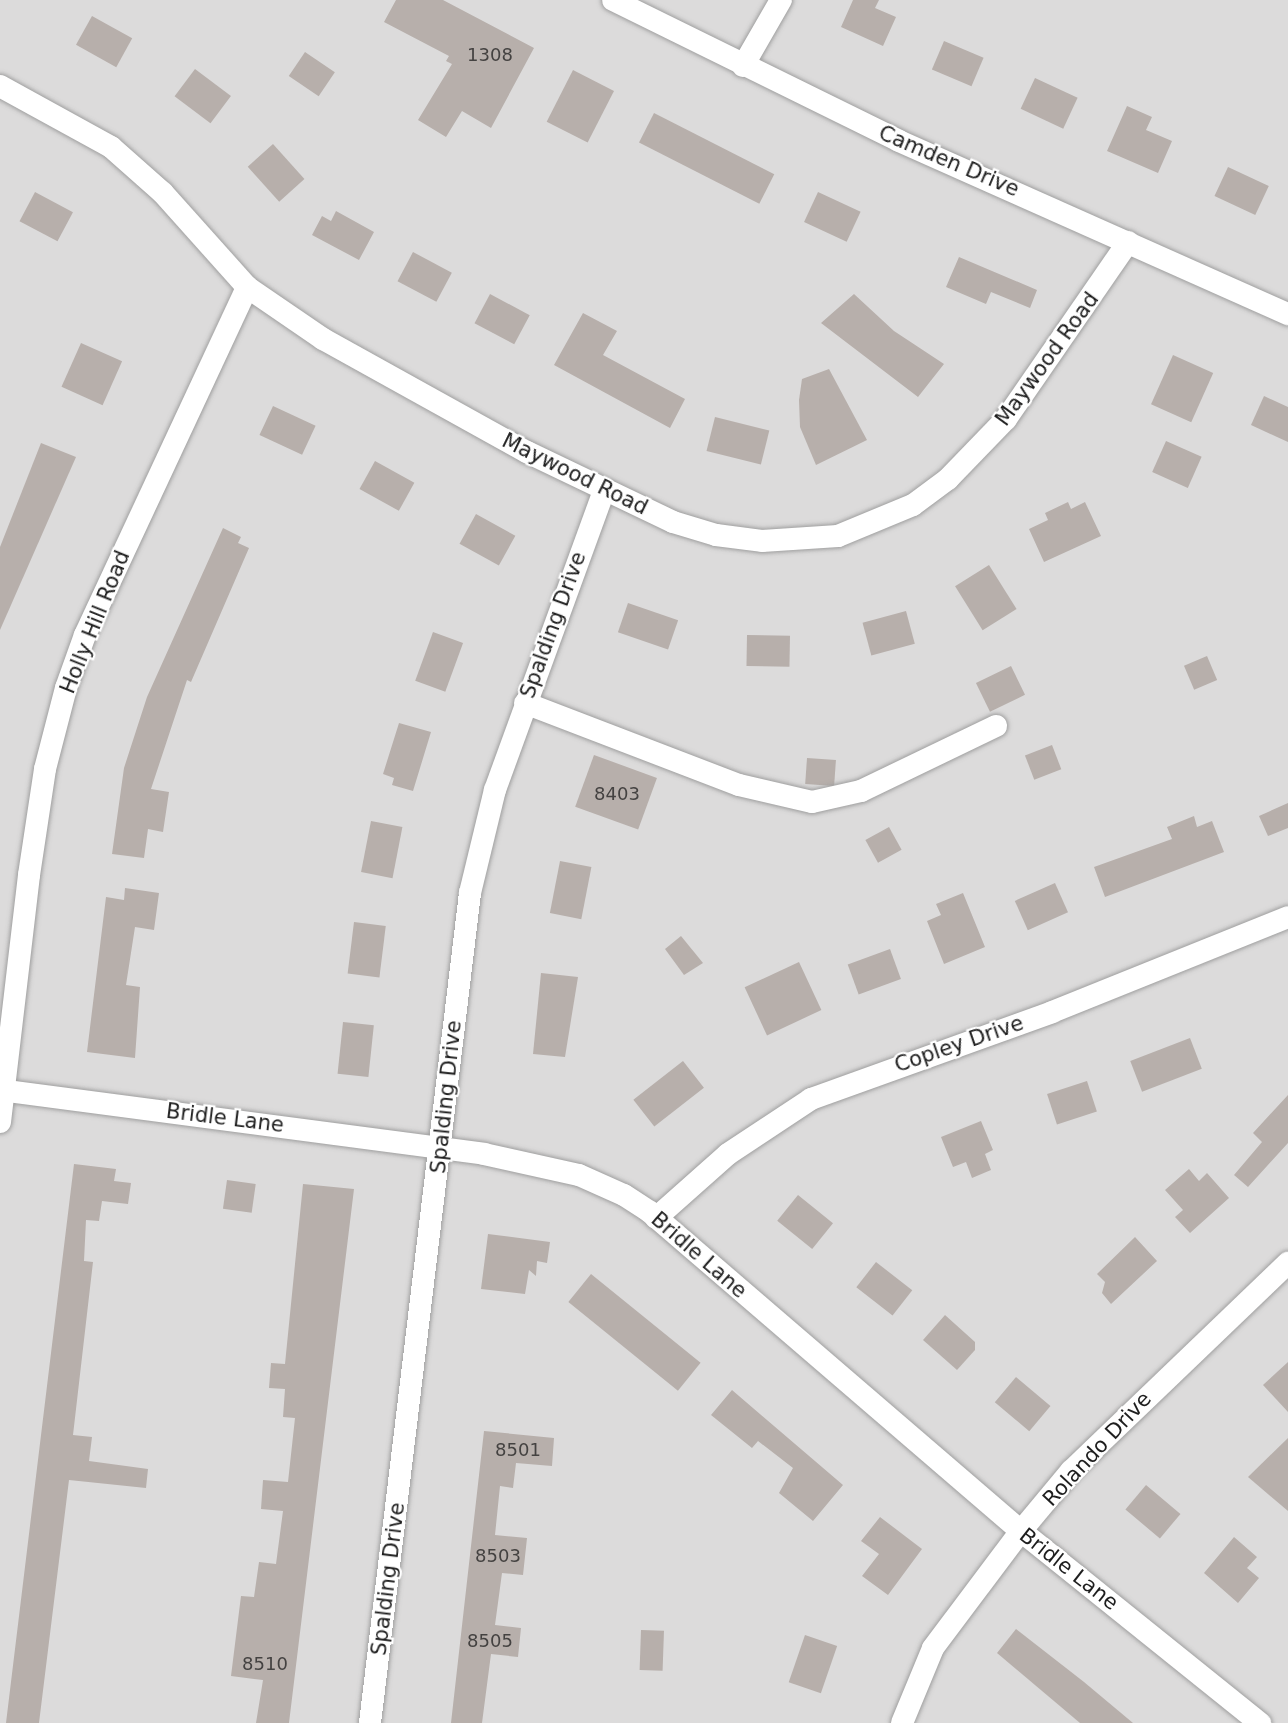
<!DOCTYPE html>
<html>
<head>
<meta charset="utf-8">
<style>
	body { margin:0 }
	#map { position:relative; width:1288px; height:1723px; overflow:hidden; background:#eeeae5; font-family:"DejaVu Sans",sans-serif }
	div>[style] { position:absolute }
	.residential>* { inset:0; background:#dcdbdb; transform-origin:0 0 }
	.building>* { inset:0; background:#b7afab; transform-origin:0 0 }
	.roads { filter:drop-shadow(0 0 2px #9f9f9f) drop-shadow(0 0 2px #9f9f9f) }
	.street>* { height:22px; margin:-11px; padding:0 11px; transform-origin:11px; border-radius:11px; background:#fff }
	span { translate:-50% -50%; white-space:nowrap; text-align:center; line-height:1.15; -webkit-text-stroke:4.5px #fff; paint-order:stroke }
	.number-label { font-size:18px; color:#444241 }
	.number-label span { -webkit-text-stroke-width:0 }
	.street-label { font-size:21px; color:#1e1e1e }
</style>
</head>
<body>
<div id="map">
	<div class="residential">
		<div style="left:0;top:0;width:1288px;height:1723px"></div>
	</div>
	<div class="building">
		<div style="clip-path:polygon(396px 0,443px 0,534px 48px,491px 128px,462px 111px,446px 137px,418px 120px,452px 64px,446px 61px,449px 56px,384px 22px)"></div>
		<div style="clip-path:polygon(853px 0,879px 0,875px 8px,896px 17px,883px 46px,841px 27px)"></div>
		<div style="left:92px;top:16px;width:46px;height:33px;rotate:29deg"></div>
		<div style="left:944px;top:41px;width:43px;height:31px;rotate:23deg"></div>
		<div style="left:305px;top:52px;width:36px;height:29px;rotate:34deg"></div>
		<div style="left:195px;top:69px;width:45px;height:34px;rotate:37deg"></div>
		<div style="left:573px;top:70px;width:46px;height:58px;rotate:27deg"></div>
		<div style="left:1035px;top:78px;width:47px;height:34px;rotate:25deg"></div>
		<div style="clip-path:polygon(1127px 106px,1152px 117px,1146px 130px,1172px 141px,1158px 173px,1107px 151px)"></div>
		<div style="left:654px;top:113px;width:135px;height:33px;rotate:27deg"></div>
		<div style="left:273px;top:144px;width:47px;height:34px;rotate:48deg"></div>
		<div style="left:1228px;top:167px;width:45px;height:32px;rotate:25deg"></div>
		<div style="left:35px;top:192px;width:43px;height:33px;rotate:28deg"></div>
		<div style="left:818px;top:192px;width:47px;height:33px;rotate:25deg"></div>
		<div style="clip-path:polygon(336px 211px,374px 232px,359px 260px,312px 235px,322px 216px,331px 221px)"></div>
		<div style="left:413px;top:252px;width:44px;height:33px;rotate:28deg"></div>
		<div style="clip-path:polygon(959px 257px,1037px 290px,1030px 308px,991px 292px,986px 304px,946px 287px)"></div>
		<div style="left:490px;top:294px;width:45px;height:33px;rotate:28deg"></div>
		<div style="clip-path:polygon(854px 294px,894px 331px,944px 364px,918px 397px,821px 323px)"></div>
		<div style="clip-path:polygon(583px 313px,617px 331px,603px 355px,685px 399px,670px 428px,554px 365px)"></div>
		<div style="left:81px;top:343px;width:45px;height:48px;rotate:24deg"></div>
		<div style="left:1173px;top:355px;width:44px;height:54px;rotate:24deg"></div>
		<div style="clip-path:polygon(829px 369px,867px 440px,816px 465px,800px 427px,799px 400px,802px 379px)"></div>
		<div style="clip-path:polygon(1264px 396px,1288px 407px,1288px 442px,1251px 425px)"></div>
		<div style="left:273px;top:406px;width:47px;height:32px;rotate:25deg"></div>
		<div style="left:715px;top:417px;width:56px;height:35px;rotate:14deg"></div>
		<div style="left:1166px;top:441px;width:39px;height:34px;rotate:24deg"></div>
		<div style="clip-path:polygon(41px 443px,76px 457px,0 630px,0 547px)"></div>
		<div style="left:375px;top:461px;width:45px;height:32px;rotate:29deg"></div>
		<div style="clip-path:polygon(1068px 502px,1071px 509px,1085px 502px,1101px 536px,1044px 562px,1029px 529px,1048px 520px,1045px 513px)"></div>
		<div style="left:476px;top:514px;width:45px;height:34px;rotate:29deg"></div>
		<div style="clip-path:polygon(223px 528px,241px 537px,238px 543px,249px 548px,191px 682px,187px 680px,151px 789px,169px 792px,163px 832px,148px 829px,144px 858px,112px 854px,124px 768px,147px 697px)"></div>
		<div style="left:989px;top:565px;width:52px;height:40px;rotate:58deg"></div>
		<div style="left:628px;top:603px;width:53px;height:31px;rotate:19deg"></div>
		<div style="left:906px;top:611px;width:34px;height:45px;rotate:75deg"></div>
		<div style="left:433px;top:632px;width:32px;height:52px;rotate:20deg"></div>
		<div style="left:747px;top:635px;width:43px;height:31px;rotate:1deg"></div>
		<div style="left:1207px;top:656px;width:26px;height:25px;rotate:67deg"></div>
		<div style="left:1011px;top:666px;width:32px;height:39px;rotate:64deg"></div>
		<div style="clip-path:polygon(399px 723px,431px 732px,413px 791px,392px 785px,394px 778px,383px 774px)"></div>
		<div style="left:1052px;top:745px;width:26px;height:29px;rotate:69deg"></div>
		<div style="left:594px;top:755px;width:67px;height:55px;rotate:20deg"></div>
		<div style="left:807px;top:758px;width:29px;height:26px;rotate:4deg"></div>
		<div style="clip-path:polygon(1288px 803px,1288px 828px,1268px 836px,1259px 816px)"></div>
		<div style="clip-path:polygon(1194px 816px,1197px 827px,1212px 821px,1224px 852px,1105px 897px,1094px 867px,1172px 839px,1167px 827px)"></div>
		<div style="left:371px;top:821px;width:32px;height:52px;rotate:11deg"></div>
		<div style="left:889px;top:827px;width:26px;height:27px;rotate:61deg"></div>
		<div style="left:560px;top:861px;width:32px;height:53px;rotate:11deg"></div>
		<div style="left:1055px;top:883px;width:32px;height:44px;rotate:66deg"></div>
		<div style="clip-path:polygon(125px 888px,159px 893px,154px 930px,135px 927px,126px 985px,140px 987px,135px 1058px,87px 1052px,106px 897px,124px 900px)"></div>
		<div style="clip-path:polygon(963px 893px,985px 947px,944px 964px,927px 921px,941px 915px,936px 904px)"></div>
		<div style="left:354px;top:922px;width:32px;height:52px;rotate:7deg"></div>
		<div style="clip-path:polygon(681px 936px,703px 963px,684px 975px,665px 949px)"></div>
		<div style="left:890px;top:949px;width:32px;height:45px;rotate:70deg"></div>
		<div style="left:799px;top:962px;width:53px;height:60px;rotate:65deg"></div>
		<div style="clip-path:polygon(541px 973px,578px 977px,565px 1057px,533px 1054px)"></div>
		<div style="left:343px;top:1022px;width:31px;height:52px;rotate:6deg"></div>
		<div style="left:1190px;top:1038px;width:33px;height:64px;rotate:69deg"></div>
		<div style="left:683px;top:1061px;width:34px;height:63px;rotate:52deg"></div>
		<div style="left:1087px;top:1081px;width:32px;height:42px;rotate:72deg"></div>
		<div style="clip-path:polygon(1288px 1095px,1288px 1143px,1248px 1187px,1234px 1175px,1262px 1142px,1253px 1133px)"></div>
		<div style="clip-path:polygon(981px 1121px,993px 1150px,985px 1154px,991px 1170px,972px 1178px,966px 1162px,953px 1167px,941px 1137px)"></div>
		<div style="clip-path:polygon(74px 1164px,116px 1169px,114px 1181px,131px 1183px,128px 1204px,102px 1201px,99px 1221px,86px 1220px,84px 1261px,93px 1262px,73px 1435px,92px 1437px,89px 1461px,148px 1469px,146px 1488px,69px 1480px,39px 1723px,6px 1723px)"></div>
		<div style="clip-path:polygon(1189px 1169px,1199px 1181px,1207px 1173px,1229px 1198px,1190px 1233px,1175px 1217px,1183px 1210px,1165px 1190px)"></div>
		<div style="left:227px;top:1180px;width:29px;height:29px;rotate:8deg"></div>
		<div style="clip-path:polygon(303px 1184px,354px 1189px,289px 1723px,256px 1723px,263px 1680px,231px 1676px,241px 1596px,254px 1597px,259px 1562px,276px 1564px,283px 1511px,261px 1509px,263px 1480px,288px 1482px,295px 1418px,283px 1417px,285px 1389px,269px 1388px,271px 1363px,285px 1364px)"></div>
		<div style="left:798px;top:1195px;width:45px;height:33px;rotate:39deg"></div>
		<div style="clip-path:polygon(488px 1234px,550px 1242px,547px 1263px,537px 1261px,536px 1276px,529px 1270px,525px 1294px,481px 1289px)"></div>
		<div style="clip-path:polygon(1135px 1237px,1157px 1261px,1111px 1304px,1102px 1293px,1105px 1282px,1097px 1274px)"></div>
		<div style="left:876px;top:1262px;width:46px;height:32px;rotate:38deg"></div>
		<div style="left:591px;top:1274px;width:141px;height:36px;rotate:39deg"></div>
		<div style="clip-path:polygon(945px 1315px,975px 1342px,975px 1350px,957px 1370px,923px 1340px)"></div>
		<div style="clip-path:polygon(1288px 1362px,1288px 1412px,1263px 1385px)"></div>
		<div style="left:1016px;top:1377px;width:45px;height:33px;rotate:40deg"></div>
		<div style="clip-path:polygon(732px 1390px,843px 1485px,813px 1521px,779px 1493px,793px 1468px,758px 1441px,752px 1448px,711px 1415px)"></div>
		<div style="clip-path:polygon(484px 1431px,554px 1438px,552px 1466px,516px 1463px,513px 1488px,500px 1486px,495px 1535px,527px 1538px,523px 1575px,502px 1573px,495px 1625px,521px 1628px,518px 1657px,491px 1654px,482px 1723px,451px 1723px)"></div>
		<div style="clip-path:polygon(1288px 1438px,1288px 1511px,1248px 1477px)"></div>
		<div style="left:1146px;top:1485px;width:45px;height:32px;rotate:40deg"></div>
		<div style="clip-path:polygon(880px 1517px,922px 1549px,888px 1595px,862px 1576px,879px 1554px,861px 1541px)"></div>
		<div style="clip-path:polygon(1234px 1537px,1257px 1557px,1247px 1568px,1259px 1578px,1238px 1603px,1204px 1573px)"></div>
		<div style="clip-path:polygon(1016px 1629px,1084px 1682px,1133px 1723px,1080px 1723px,997px 1653px)"></div>
		<div style="left:641px;top:1630px;width:23px;height:40px;rotate:2deg"></div>
		<div style="left:805px;top:1635px;width:34px;height:50px;rotate:19deg"></div>
	</div>
	<div class="roads">
		<div class="street">
			<div style="left:613px;top:0;width:319px;rotate:26.2deg"></div>
			<div style="left:899px;top:141px;width:426px;rotate:24deg"></div>
			<div style="left:743px;top:66px;width:76px;rotate:-60.1deg"></div>
			<div style="left:0;top:86px;width:127px;rotate:28.8deg"></div>
			<div style="left:111px;top:147px;width:69px;rotate:41.5deg"></div>
			<div style="left:163px;top:193px;width:126px;rotate:48.2deg"></div>
			<div style="left:247px;top:287px;width:92px;rotate:34.4deg"></div>
			<div style="left:323px;top:339px;width:233px;rotate:29deg"></div>
			<div style="left:527px;top:452px;width:162px;rotate:25.6deg"></div>
			<div style="left:673px;top:522px;width:45px;rotate:16.8deg"></div>
			<div style="left:716px;top:535px;width:46px;rotate:7.4deg"></div>
			<div style="left:762px;top:541px;width:76px;rotate:-3.8deg"></div>
			<div style="left:838px;top:536px;width:81px;rotate:-22.5deg"></div>
			<div style="left:913px;top:505px;width:44px;rotate:-36.6deg"></div>
			<div style="left:948px;top:479px;width:83px;rotate:-46deg"></div>
			<div style="left:1006px;top:419px;width:215px;rotate:-55.4deg"></div>
			<div style="left:525px;top:703px;width:229px;rotate:21deg"></div>
			<div style="left:739px;top:785px;width:75px;rotate:13.1deg"></div>
			<div style="left:812px;top:802px;width:50px;rotate:-12.7deg"></div>
			<div style="left:861px;top:791px;width:150px;rotate:-25.7deg"></div>
			<div style="left:0;top:1090px;width:488px;rotate:7.5deg"></div>
			<div style="left:484px;top:1154px;width:97px;rotate:12.5deg"></div>
			<div style="left:579px;top:1175px;width:49px;rotate:24deg"></div>
			<div style="left:624px;top:1195px;width:31px;rotate:33deg"></div>
			<div style="left:650px;top:1212px;width:489px;rotate:40.7deg"></div>
			<div style="left:1021px;top:1531px;width:307px;rotate:38.8deg"></div>
			<div style="left:0;top:1122px;width:249px;rotate:-83.3deg"></div>
			<div style="left:29px;top:875px;width:107px;rotate:-81.4deg"></div>
			<div style="left:45px;top:769px;width:84px;rotate:-75.5deg"></div>
			<div style="left:66px;top:688px;width:56px;rotate:-70.3deg"></div>
			<div style="left:85px;top:635px;width:384px;rotate:-65deg"></div>
			<div style="left:656px;top:1218px;width:96px;rotate:-41.6deg"></div>
			<div style="left:728px;top:1154px;width:100px;rotate:-33.5deg"></div>
			<div style="left:811px;top:1099px;width:256px;rotate:-19.8deg"></div>
			<div style="left:1052px;top:1012px;width:254px;rotate:-21.9deg"></div>
			<div style="left:370px;top:1723px;width:836px;rotate:-83.13deg"></div>
			<div style="left:470px;top:893px;width:106px;rotate:-76.4deg"></div>
			<div style="left:495px;top:790px;width:319px;rotate:-70deg"></div>
			<div style="left:902px;top:1723px;width:81px;rotate:-67.5deg"></div>
			<div style="left:933px;top:1648px;width:146px;rotate:-53.1deg"></div>
			<div style="left:1021px;top:1531px;width:78px;rotate:-50.2deg"></div>
			<div style="left:1071px;top:1471px;width:301px;rotate:-43.8deg"></div>
		</div>
	</div>
	<div class="number-label">
		<span style="left:490px;top:55px">1308</span>
		<span style="left:617px;top:794px">8403</span>
		<span style="left:518px;top:1450px">8501</span>
		<span style="left:498px;top:1556px">8503</span>
		<span style="left:490px;top:1641px">8505</span>
		<span style="left:265px;top:1664px">8510</span>
	</div>
	<div class="street-label">
		<span style="left:949px;top:161px;rotate:23deg">Camden Drive</span>
		<span style="left:1047px;top:359px;rotate:-54deg">Maywood Road</span>
		<span style="left:575px;top:474px;rotate:26deg">Maywood Road</span>
		<span style="left:95px;top:622px;rotate:-68deg">Holly Hill Road</span>
		<span style="left:553px;top:625px;rotate:-70deg">Spalding Drive</span>
		<span style="left:959px;top:1044px;rotate:-19deg">Copley Drive</span>
		<span style="left:446px;top:1097px;rotate:-84deg">Spalding Drive</span>
		<span style="left:225px;top:1118px;rotate:7deg">Bridle Lane</span>
		<span style="left:699px;top:1255px;rotate:41deg">Bridle Lane</span>
		<span style="left:1097px;top:1449px;rotate:-47deg">Rolando Drive</span>
		<span style="left:1069px;top:1569px;rotate:38deg">Bridle Lane</span>
		<span style="left:388px;top:1579px;rotate:-83deg">Spalding Drive</span>
	</div>
</div>
</body>
</html>
